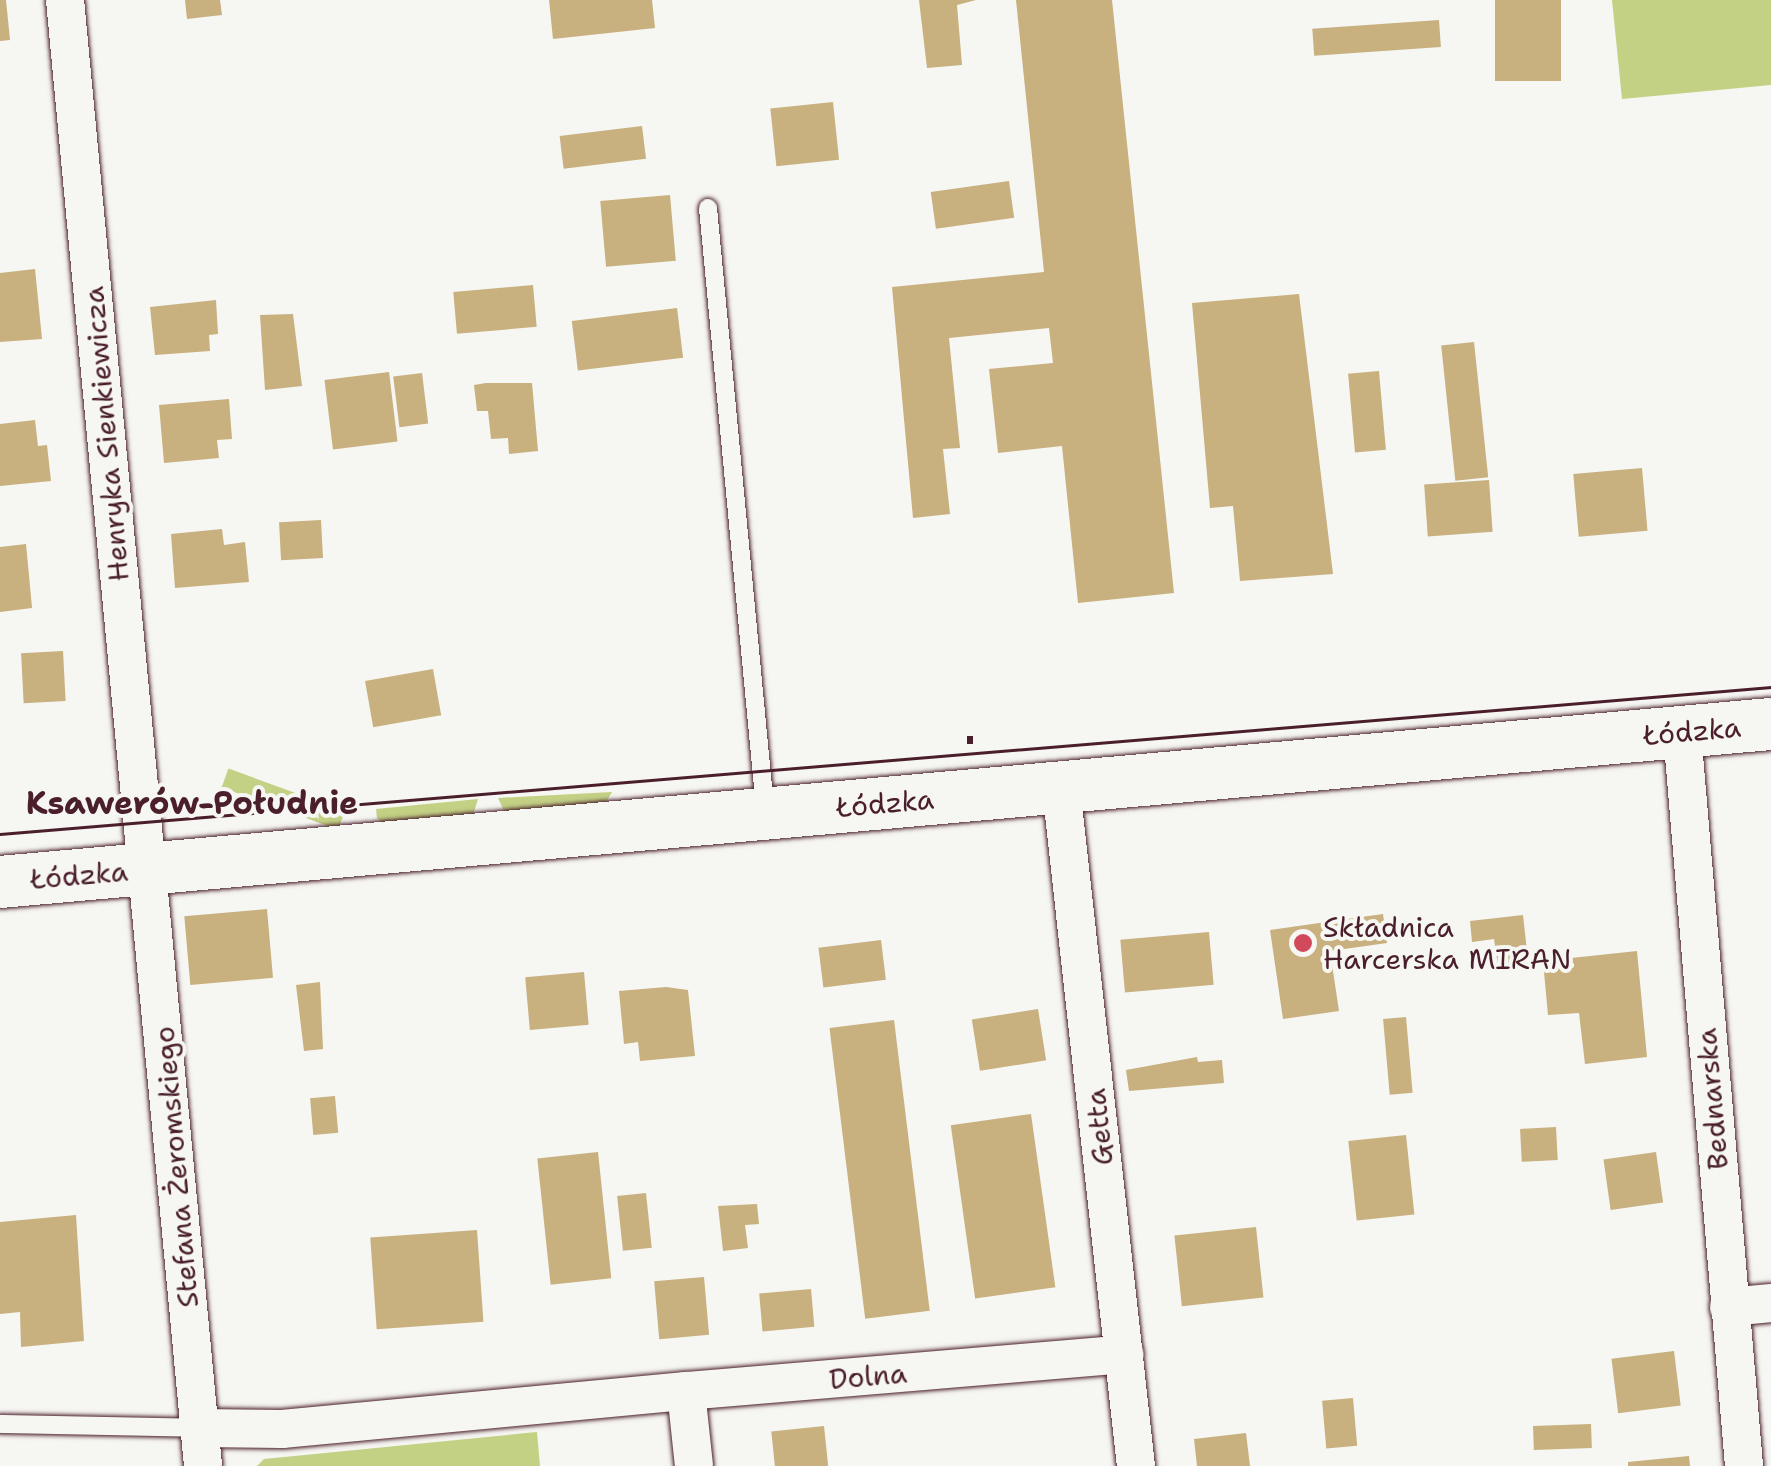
<!DOCTYPE html>
<html>
<head>
<meta charset="utf-8">
<style>
	body { margin:0 }
	#map { position:relative; width:1771px; height:1466px; overflow:hidden; background:#f6f6f2; font-family:"Shantell Sans",sans-serif }
	div>[style] { position:absolute }
	.green>* { inset:0; background:#c3d185; transform-origin:0 0 }
	.building>* { inset:0; background:#c8b07f; transform-origin:0 0 }
	.path>* { height:6px; margin-top:-3px; transform-origin:0; background:repeating-linear-gradient(90deg,#4a1f2b 0 8px,transparent 0 16px) }
	.roads { filter:drop-shadow(0 0 2px #4a1f2b) drop-shadow(0 0 2px #4a1f2b) }
	.lane>* { height:18px; margin:-9px; padding:0 9px; transform-origin:9px; border-radius:9px; background:#f6f6f2 }
	.street>* { height:38px; margin:-19px; padding:0 19px; transform-origin:19px; border-radius:19px; background:#f6f6f2 }
	.secondary>* { height:52px; margin:-26px; padding:0 26px; transform-origin:26px; border-radius:26px; background:#f6f6f2 }
	.tram>* { height:2.5px; margin:-1.25px; padding:0 1.25px; transform-origin:1.25px; border-radius:1.25px; background:#4a1f2b }
	.dots>* { width:28px; height:28px; translate:-50% -50%; box-sizing:border-box; border:5px solid #f6f6f2; border-radius:50% }
	span { translate:-50% -50%; white-space:nowrap; text-align:center; line-height:1.15; -webkit-text-stroke:8px #f6f6f2; paint-order:stroke }
	.street-label { font-size:28px; color:#4a1f2b }
	.poi-label { font-size:28px; color:#4a1f2b }
	.left { translate:0 -50%; text-align:left }
	.quarter-label { font-size:32px; color:#4a1f2b; font-weight:700 }
</style>
</head>
<body>
<div id="map">
	<div class="green">
		<div style="clip-path:polygon(1612px 0,1771px 0,1771px 85px,1622px 99px)"></div>
		<div style="clip-path:polygon(612px 792px,604px 806px,506px 815px,498px 798px)"></div>
		<div style="clip-path:polygon(478px 799px,472px 818px,385px 825px,377px 818px,376px 809px)"></div>
		<div style="left:345px;top:811px;width:20px;height:124px;rotate:110deg"></div>
		<div style="clip-path:polygon(537px 1432px,540px 1466px,257px 1466px,264px 1459px)"></div>
	</div>
	<div class="building">
		<div style="clip-path:polygon(0 0,6px 0,10px 40px,0 41px)"></div>
		<div style="clip-path:polygon(185px 0,220px 0,222px 15px,187px 19px)"></div>
		<div style="clip-path:polygon(549px 0,652px 0,655px 28px,553px 39px)"></div>
		<div style="clip-path:polygon(919px 0,976px 0,957px 5px,962px 65px,927px 68px)"></div>
		<div style="clip-path:polygon(1016px 0,1112px 0,1174px 593px,1078px 603px,1062px 446px,998px 453px,989px 369px,1053px 363px,1049px 328px,949px 338px,960px 448px,943px 449px,950px 514px,913px 518px,892px 287px,1044px 272px)"></div>
		<div style="left:1495px;top:0;width:66px;height:81px"></div>
		<div style="left:1439px;top:20px;width:27px;height:127px;rotate:86deg"></div>
		<div style="left:833px;top:102px;width:58px;height:63px;rotate:84deg"></div>
		<div style="left:642px;top:126px;width:33px;height:83px;rotate:83deg"></div>
		<div style="left:1009px;top:181px;width:37px;height:79px;rotate:82deg"></div>
		<div style="left:670px;top:195px;width:66px;height:70px;rotate:85deg"></div>
		<div style="clip-path:polygon(35px 269px,42px 339px,0 342px,0 273px)"></div>
		<div style="left:533px;top:285px;width:42px;height:80px;rotate:85deg"></div>
		<div style="clip-path:polygon(1299px 294px,1333px 574px,1240px 581px,1233px 506px,1210px 508px,1192px 303px)"></div>
		<div style="clip-path:polygon(216px 300px,218px 334px,209px 335px,210px 351px,155px 355px,150px 307px)"></div>
		<div style="left:677px;top:308px;width:50px;height:106px;rotate:83deg"></div>
		<div style="clip-path:polygon(293px 314px,302px 386px,265px 390px,260px 315px)"></div>
		<div style="left:1474px;top:342px;width:136px;height:33px;rotate:84deg"></div>
		<div style="left:1379px;top:371px;width:79px;height:31px;rotate:85deg"></div>
		<div style="left:389px;top:372px;width:70px;height:65px;rotate:83deg"></div>
		<div style="left:422px;top:373px;width:51px;height:29px;rotate:83deg"></div>
		<div style="clip-path:polygon(486px 383px,532px 383px,538px 451px,509px 454px,508px 438px,491px 439px,488px 411px,477px 411px,474px 385px)"></div>
		<div style="clip-path:polygon(229px 399px,232px 439px,217px 440px,219px 458px,164px 463px,159px 405px)"></div>
		<div style="clip-path:polygon(35px 420px,38px 446px,47px 445px,51px 481px,0 486px,0 424px)"></div>
		<div style="left:1642px;top:468px;width:63px;height:69px;rotate:85deg"></div>
		<div style="left:1489px;top:480px;width:52px;height:65px;rotate:86deg"></div>
		<div style="left:321px;top:520px;width:38px;height:42px;rotate:87deg"></div>
		<div style="clip-path:polygon(222px 529px,224px 545px,245px 542px,249px 582px,175px 588px,171px 534px)"></div>
		<div style="clip-path:polygon(26px 544px,32px 608px,0 612px,0 547px)"></div>
		<div style="left:63px;top:651px;width:50px;height:42px;rotate:87deg"></div>
		<div style="left:433px;top:669px;width:47px;height:69px;rotate:80deg"></div>
		<div style="left:267px;top:909px;width:69px;height:83px;rotate:85deg"></div>
		<div style="clip-path:polygon(1383px 914px,1387px 943px,1330px 951px,1339px 1011px,1283px 1019px,1270px 930px)"></div>
		<div style="clip-path:polygon(1523px 915px,1529px 969px,1499px 972px,1494px 939px,1472px 942px,1470px 921px)"></div>
		<div style="left:1209px;top:932px;width:53px;height:89px;rotate:85deg"></div>
		<div style="left:881px;top:940px;width:40px;height:63px;rotate:83deg"></div>
		<div style="clip-path:polygon(1637px 951px,1647px 1057px,1585px 1064px,1579px 1013px,1548px 1015px,1543px 961px)"></div>
		<div style="left:584px;top:972px;width:53px;height:59px;rotate:85deg"></div>
		<div style="clip-path:polygon(320px 982px,323px 1049px,304px 1051px,296px 985px)"></div>
		<div style="clip-path:polygon(666px 987px,688px 990px,695px 1056px,640px 1061px,638px 1042px,624px 1044px,619px 991px)"></div>
		<div style="left:1038px;top:1009px;width:52px;height:67px;rotate:81deg"></div>
		<div style="left:1406px;top:1017px;width:76px;height:23px;rotate:85deg"></div>
		<div style="left:894px;top:1020px;width:293px;height:65px;rotate:83deg"></div>
		<div style="clip-path:polygon(1197px 1057px,1198px 1062px,1222px 1060px,1224px 1083px,1129px 1091px,1126px 1070px)"></div>
		<div style="left:335px;top:1096px;width:37px;height:25px;rotate:85deg"></div>
		<div style="left:1031px;top:1114px;width:175px;height:81px;rotate:82deg"></div>
		<div style="left:1556px;top:1127px;width:33px;height:36px;rotate:87deg"></div>
		<div style="left:1406px;top:1135px;width:80px;height:58px;rotate:84deg"></div>
		<div style="left:598px;top:1152px;width:127px;height:61px;rotate:84deg"></div>
		<div style="left:1656px;top:1152px;width:51px;height:53px;rotate:82deg"></div>
		<div style="left:646px;top:1193px;width:55px;height:29px;rotate:84deg"></div>
		<div style="clip-path:polygon(757px 1204px,759px 1224px,745px 1225px,748px 1248px,723px 1251px,718px 1206px)"></div>
		<div style="clip-path:polygon(76px 1215px,84px 1341px,21px 1347px,20px 1312px,0 1314px,0 1222px)"></div>
		<div style="left:1256px;top:1227px;width:71px;height:82px;rotate:84deg"></div>
		<div style="left:477px;top:1230px;width:92px;height:107px;rotate:86deg"></div>
		<div style="left:704px;top:1277px;width:58px;height:50px;rotate:85deg"></div>
		<div style="left:811px;top:1289px;width:38px;height:52px;rotate:85deg"></div>
		<div style="left:1674px;top:1351px;width:55px;height:63px;rotate:83deg"></div>
		<div style="left:1353px;top:1398px;width:48px;height:31px;rotate:85deg"></div>
		<div style="left:1591px;top:1424px;width:24px;height:58px;rotate:88deg"></div>
		<div style="left:824px;top:1426px;width:40px;height:53px;rotate:84deg"></div>
		<div style="clip-path:polygon(1246px 1433px,1250px 1466px,1197px 1466px,1194px 1439px)"></div>
		<div style="clip-path:polygon(1689px 1456px,1690px 1466px,1628px 1466px,1628px 1462px)"></div>
	</div>
	<div class="path">
		<div style="left:970px;top:736px;width:10px;rotate:90deg"></div>
	</div>
	<div class="roads">
		<div class="lane">
			<div style="left:708px;top:208px;width:603px;rotate:84.57deg"></div>
			<div style="left:0;top:1424px;width:200px;rotate:1.1deg"></div>
		</div>
		<div class="street">
			<div style="left:65px;top:0;width:1472px;rotate:84.62deg"></div>
			<div style="left:1682px;top:732px;width:737px;rotate:85.17deg"></div>
			<div style="left:1061px;top:787px;width:683px;rotate:83.7deg"></div>
			<div style="left:1729px;top:1307px;width:42px;rotate:-5.4deg"></div>
			<div style="left:200px;top:1428px;width:82px;rotate:0.7deg"></div>
			<div style="left:282px;top:1429px;width:406px;rotate:-5.4deg"></div>
			<div style="left:694px;top:1466px;width:75px;rotate:-96.1deg"></div>
			<div style="left:686px;top:1391px;width:440px;rotate:-4.8deg"></div>
		</div>
		<div class="secondary">
			<div style="left:0;top:882px;width:1778px;rotate:-5.1deg"></div>
		</div>
	</div>
	<div class="tram">
		<div style="left:0;top:834px;width:1777px;rotate:-4.74deg"></div>
	</div>
	<div class="dots">
		<div style="left:1303px;top:943px;background:#d1495b"></div>
	</div>
	<div class="street-label">
		<span style="left:106px;top:434px;rotate:-95deg">Henryka Sienkiewicza</span>
		<span style="left:1692px;top:731px;rotate:-5deg">Łódzka</span>
		<span style="left:885px;top:803px;rotate:-5deg">Łódzka</span>
		<span style="left:79px;top:875px;rotate:-5deg">Łódzka</span>
		<span style="left:1712px;top:1099px;rotate:-95deg">Bednarska</span>
		<span style="left:1099px;top:1127px;rotate:-96deg">Getta</span>
		<span style="left:176px;top:1167px;rotate:-95deg">Stefana Żeromskiego</span>
		<span style="left:868px;top:1376px;rotate:-5deg">Dolna</span>
	</div>
	<div class="poi-label">
		<span class="left" style="left:1323px;top:943px">Składnica<br>Harcerska MIRAN</span>
	</div>
	<div class="quarter-label">
		<span style="left:192px;top:803px">Ksawerów-Południe</span>
	</div>
</div>
</body>
</html>
